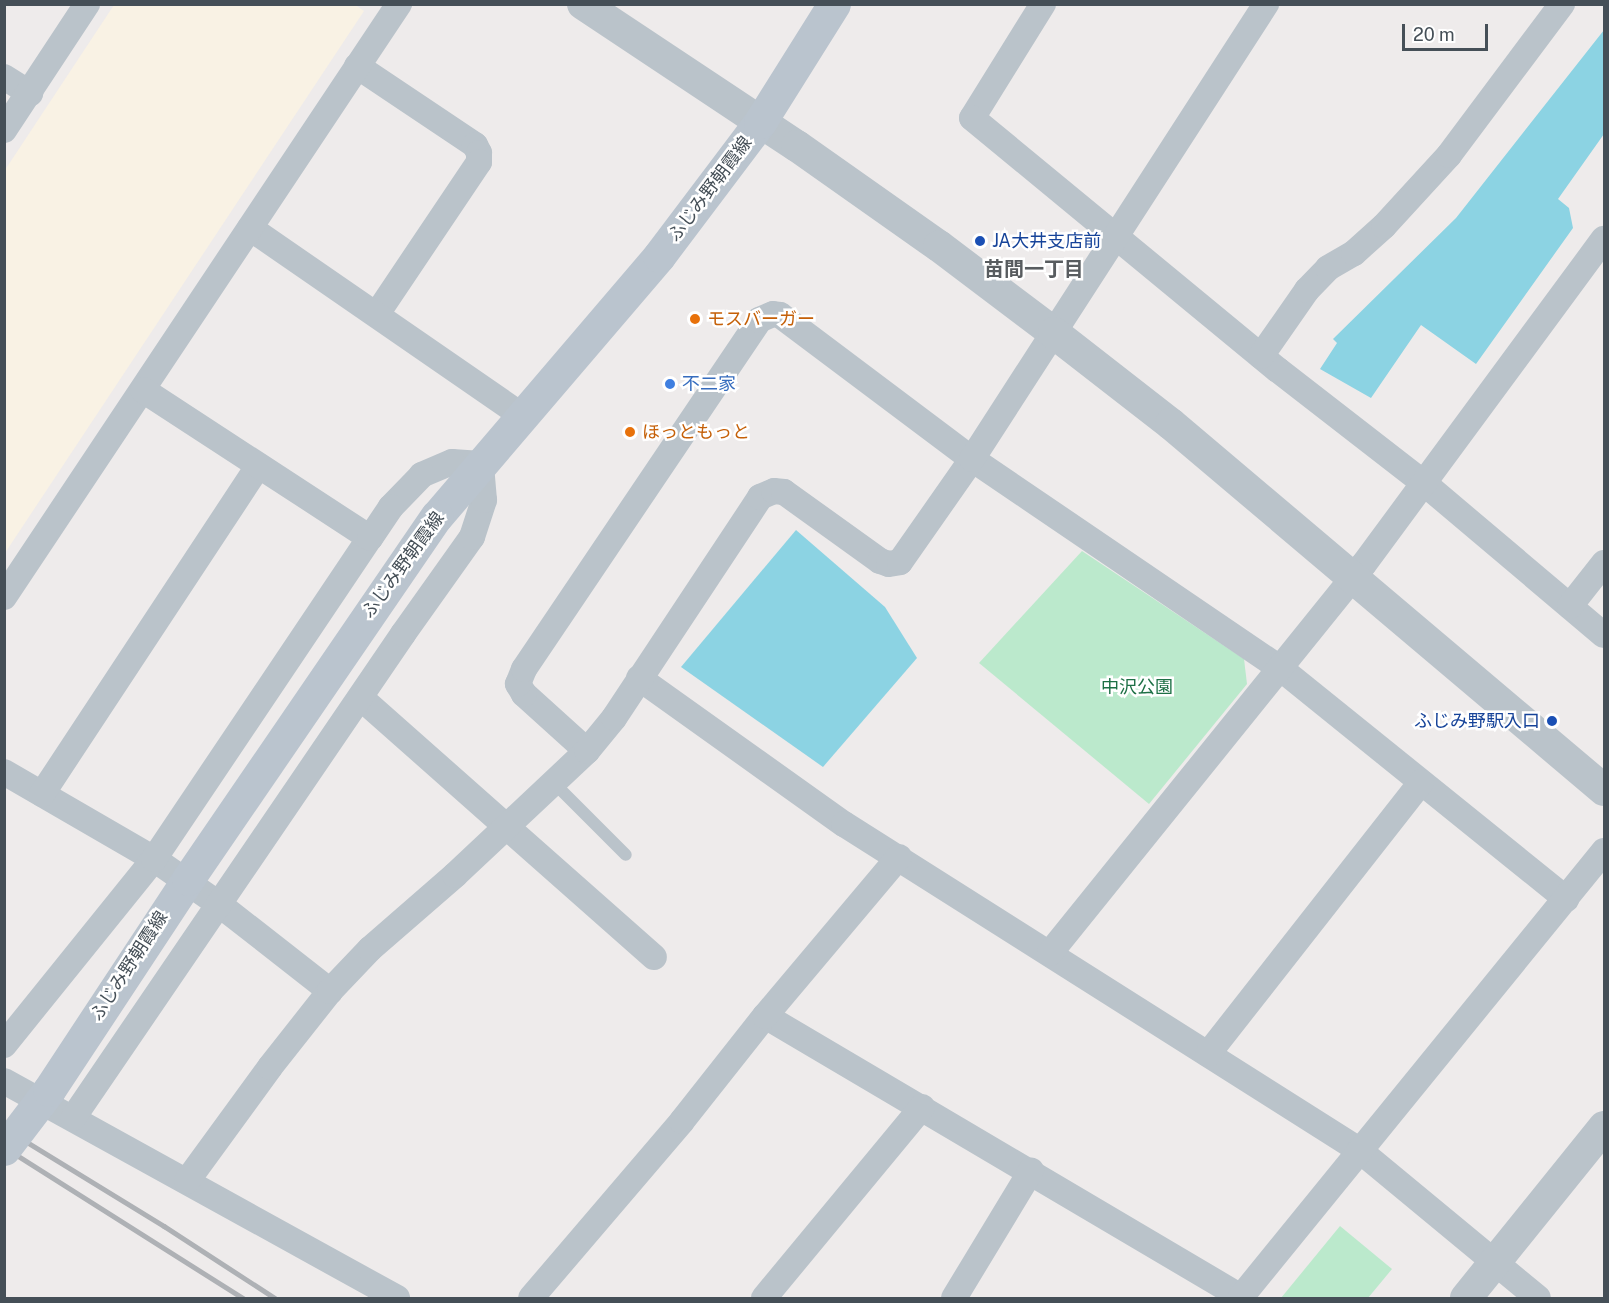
<!DOCTYPE html>
<html>
<head>
<meta charset="utf-8">
<style>
	body { margin:0 }
	#map { position:relative; width:1609px; height:1303px; overflow:hidden; background:#eeebeb; font-family:"Public Sans","Noto Sans JP",sans-serif }
	div>[style] { position:absolute }
	.commercial>* { inset:0; background:#f9f2e4 }
	.green>* { inset:0; background:#bbe9cc }
	.water>* { inset:0; background:#8cd3e3 }
	.service>* { height:12px; margin:-6px; padding:0 6px; transform-origin:6px; border-radius:6px; background:#bac3ca }
	.minor>* { height:26px; margin:-13px; padding:0 13px; transform-origin:13px; border-radius:13px; background:#bac3ca }
	.tertiary>* { height:32px; margin:-16px; padding:0 16px; transform-origin:16px; border-radius:16px; background:#bac3ca }
	.secondary>* { height:33px; margin:-16.5px; padding:0 16.5px; transform-origin:16.5px; border-radius:16.5px; background:#bac4ce }
	.rail>* { height:4.5px; margin:-2.25px; padding:0 2.25px; transform-origin:2.25px; border-radius:2.25px; background:#aeb1b5 }
	.secondary-bridge>* { height:33px; margin:-16.5px; padding:0 16.5px; transform-origin:16.5px; border-radius:16.5px; background:#bac4ce }
	.dots>* { width:16px; height:16px; translate:-50% -50%; box-sizing:border-box; border:3px solid #fff; border-radius:50% }
	span { translate:-50% -50%; white-space:nowrap; text-align:center; line-height:1.15; -webkit-text-stroke:5px #fff; paint-order:stroke }
	.street-label { font-size:18px; color:#454f57 }
	.transit-label { font-size:18px; color:#164399 }
	.left { translate:0 -50%; text-align:left }
	.right { translate:-100% -50%; text-align:right }
	.food-label { font-size:18px; color:#c56008 }
	.shop-label { font-size:18px; color:#366cbe }
	.park-label { font-size:18px; color:#1d7045 }
	.neighbourhood-label { font-size:20px; color:#585c5f; font-weight:700 }
	.frame { position:absolute; inset:0; border:6px solid #454f57; pointer-events:none }
	.scale { position:absolute; left:1402px; top:24px; width:86px; height:27px; box-sizing:border-box; border:3px solid #454f57; border-top:0; padding-left:8px; font-size:18px; line-height:21px; white-space:nowrap; color:#454f57; -webkit-text-stroke:4px #fff; paint-order:stroke }
</style>
</head>
<body>
<div id="map">
	<div class="commercial">
		<div style="clip-path:polygon(114px 5px,354px 4px,364px 11px,5px 553px,5px 170px)"></div>
	</div>
	<div class="green">
		<div style="clip-path:polygon(1082px 551px,1244px 659px,1247px 684px,1149px 804px,979px 663px)"></div>
		<div style="clip-path:polygon(1340px 1226px,1392px 1269px,1368px 1298px,1281px 1298px)"></div>
	</div>
	<div class="water">
		<div style="clip-path:polygon(1604px 30px,1604px 134px,1558px 199px,1569px 208px,1573px 228px,1476px 364px,1421px 325px,1371px 398px,1320px 369px,1337px 343px,1333px 339px,1456px 218px)"></div>
		<div style="clip-path:polygon(796px 530px,885px 607px,917px 658px,823px 767px,681px 667px)"></div>
	</div>
	<div class="service">
		<div style="left:555px;top:784px;width:100px;rotate:45deg"></div>
	</div>
	<div class="minor">
		<div style="left:1043px;top:4px;width:134px;rotate:121.9deg"></div>
		<div style="left:972px;top:118px;width:396px;rotate:39.5deg"></div>
		<div style="left:1278px;top:370px;width:186px;rotate:37.8deg"></div>
		<div style="left:1425px;top:484px;width:234px;rotate:40.2deg"></div>
		<div style="left:357px;top:66px;width:142px;rotate:33.8deg"></div>
		<div style="left:475px;top:145px;width:9px;rotate:63deg"></div>
		<div style="left:479px;top:153px;width:9px;rotate:90deg"></div>
		<div style="left:479px;top:162px;width:183px;rotate:123.9deg"></div>
		<div style="left:4px;top:77px;width:31px;rotate:32deg"></div>
		<div style="left:4px;top:130px;width:151px;rotate:-56.6deg"></div>
		<div style="left:250px;top:228px;width:333px;rotate:34.6deg"></div>
		<div style="left:1261px;top:356px;width:80px;rotate:-55.1deg"></div>
		<div style="left:1307px;top:290px;width:30px;rotate:-46deg"></div>
		<div style="left:1328px;top:268px;width:30px;rotate:-30deg"></div>
		<div style="left:1354px;top:253px;width:40px;rotate:-42deg"></div>
		<div style="left:1384px;top:226px;width:96px;rotate:-47.5deg"></div>
		<div style="left:1449px;top:155px;width:189px;rotate:-53.2deg"></div>
		<div style="left:4px;top:597px;width:713px;rotate:-56.33deg"></div>
		<div style="left:1570px;top:606px;width:55px;rotate:-51.7deg"></div>
		<div style="left:639px;top:678px;width:252px;rotate:35.5deg"></div>
		<div style="left:844px;top:824px;width:610px;rotate:32.33deg"></div>
		<div style="left:1359px;top:1150px;width:232px;rotate:39.6deg"></div>
		<div style="left:361px;top:698px;width:391px;rotate:41.5deg"></div>
		<div style="left:587px;top:751px;width:85px;rotate:-137.9deg"></div>
		<div style="left:524px;top:694px;width:12px;rotate:-121deg"></div>
		<div style="left:518px;top:684px;width:16px;rotate:-68deg"></div>
		<div style="left:524px;top:669px;width:421px;rotate:-56deg"></div>
		<div style="left:759px;top:320px;width:15px;rotate:-23deg"></div>
		<div style="left:773px;top:314px;width:7px;rotate:8deg"></div>
		<div style="left:780px;top:315px;width:240px;rotate:36.9deg"></div>
		<div style="left:972px;top:459px;width:372px;rotate:34.2deg"></div>
		<div style="left:1280px;top:668px;width:368px;rotate:38.9deg"></div>
		<div style="left:4px;top:772px;width:173px;rotate:30.1deg"></div>
		<div style="left:154px;top:859px;width:80px;rotate:34.9deg"></div>
		<div style="left:220px;top:905px;width:140px;rotate:38deg"></div>
		<div style="left:42px;top:794px;width:393px;rotate:-56.6deg"></div>
		<div style="left:1050px;top:953px;width:500px;rotate:-51.1deg"></div>
		<div style="left:1364px;top:564px;width:404px;rotate:-53.6deg"></div>
		<div style="left:765px;top:1016px;width:553px;rotate:30.55deg"></div>
		<div style="left:1241px;top:1297px;width:575px;rotate:-50.86deg"></div>
		<div style="left:4px;top:1045px;width:239px;rotate:-51.1deg"></div>
		<div style="left:154px;top:859px;width:387px;rotate:-56.1deg"></div>
		<div style="left:370px;top:538px;width:271px;rotate:-146.9deg"></div>
		<div style="left:1208px;top:1054px;width:345px;rotate:-51.9deg"></div>
		<div style="left:4px;top:1081px;width:449px;rotate:28.9deg"></div>
		<div style="left:73px;top:1118px;width:586px;rotate:-55.71deg"></div>
		<div style="left:403px;top:634px;width:119px;rotate:-54.6deg"></div>
		<div style="left:472px;top:537px;width:39px;rotate:-72deg"></div>
		<div style="left:484px;top:500px;width:36px;rotate:-95deg"></div>
		<div style="left:481px;top:464px;width:29px;rotate:-176deg"></div>
		<div style="left:452px;top:462px;width:33px;rotate:157deg"></div>
		<div style="left:422px;top:475px;width:45px;rotate:134.1deg"></div>
		<div style="left:391px;top:507px;width:37px;rotate:124deg"></div>
		<div style="left:187px;top:1181px;width:141px;rotate:-53.9deg"></div>
		<div style="left:270px;top:1067px;width:97px;rotate:-51.7deg"></div>
		<div style="left:330px;top:991px;width:58px;rotate:-46.4deg"></div>
		<div style="left:370px;top:949px;width:113px;rotate:-41deg"></div>
		<div style="left:455px;top:875px;width:181px;rotate:-43.2deg"></div>
		<div style="left:587px;top:751px;width:43px;rotate:-50.7deg"></div>
		<div style="left:614px;top:718px;width:265px;rotate:-56.5deg"></div>
		<div style="left:760px;top:497px;width:15px;rotate:-23deg"></div>
		<div style="left:774px;top:491px;width:10px;rotate:6deg"></div>
		<div style="left:784px;top:492px;width:118px;rotate:35.7deg"></div>
		<div style="left:880px;top:561px;width:9px;rotate:18deg"></div>
		<div style="left:889px;top:564px;width:11px;rotate:-10deg"></div>
		<div style="left:900px;top:562px;width:126px;rotate:-55deg"></div>
		<div style="left:972px;top:459px;width:542px;rotate:-57.13deg"></div>
		<div style="left:531px;top:1298px;width:233px;rotate:-49.5deg"></div>
		<div style="left:682px;top:1121px;width:134px;rotate:-51.7deg"></div>
		<div style="left:765px;top:1016px;width:208px;rotate:-49.9deg"></div>
		<div style="left:764px;top:1298px;width:248px;rotate:-50.4deg"></div>
		<div style="left:954px;top:1298px;width:149px;rotate:-58.8deg"></div>
	</div>
	<div class="tertiary">
		<div style="left:583px;top:4px;width:257px;rotate:33.6deg"></div>
		<div style="left:797px;top:146px;width:174px;rotate:35.2deg"></div>
		<div style="left:939px;top:246px;width:144px;rotate:37.1deg"></div>
		<div style="left:1054px;top:333px;width:148px;rotate:37.9deg"></div>
		<div style="left:1171px;top:424px;width:567px;rotate:40.21deg"></div>
		<div style="left:1466px;top:1298px;width:220px;rotate:-51.1deg"></div>
	</div>
	<div class="secondary">
		<div style="left:437px;top:516px;width:342px;rotate:-49.5deg"></div>
		<div style="left:659px;top:256px;width:168px;rotate:-53deg"></div>
		<div style="left:760px;top:122px;width:139px;rotate:-57.9deg"></div>
	</div>
	<div class="rail">
		<div style="left:4px;top:1128px;width:188px;rotate:31.5deg"></div>
		<div style="left:164px;top:1226px;width:132px;rotate:33deg"></div>
		<div style="left:4px;top:1147px;width:283px;rotate:32.3deg"></div>
	</div>
	<div class="secondary-bridge">
		<div style="left:4px;top:1149px;width:74px;rotate:-52.7deg"></div>
		<div style="left:49px;top:1090px;width:253px;rotate:-56.6deg"></div>
		<div style="left:188px;top:879px;width:440px;rotate:-55.6deg"></div>
	</div>
	<div class="dots">
		<div style="left:980px;top:241px;background:#1a4fb4"></div>
		<div style="left:695px;top:319px;background:#e8710a"></div>
		<div style="left:670px;top:384px;background:#3f7fe0"></div>
		<div style="left:630px;top:432px;background:#e8710a"></div>
		<div style="left:1552px;top:721px;background:#1a4fb4"></div>
	</div>
	<div class="street-label">
		<span style="left:710px;top:189px;rotate:-53deg">ふじみ野朝霞線</span>
		<span style="left:403px;top:565px;rotate:-54deg">ふじみ野朝霞線</span>
		<span style="left:129px;top:966px;rotate:-57deg">ふじみ野朝霞線</span>
	</div>
	<div class="transit-label">
		<span class="left" style="left:992px;top:241px">JA大井支店前</span>
		<span class="right" style="left:1540px;top:721px">ふじみ野駅入口</span>
	</div>
	<div class="food-label">
		<span class="left" style="left:707px;top:319px">モスバーガー</span>
		<span class="left" style="left:642px;top:432px">ほっともっと</span>
	</div>
	<div class="shop-label">
		<span class="left" style="left:682px;top:384px">不二家</span>
	</div>
	<div class="park-label">
		<span style="left:1137px;top:687px">中沢公園</span>
	</div>
	<div class="neighbourhood-label">
		<span style="left:1034px;top:269px">苗間一丁目</span>
	</div>
	<div class="frame"></div>
	<div class="scale">20 m</div>
</div>
</body>
</html>
